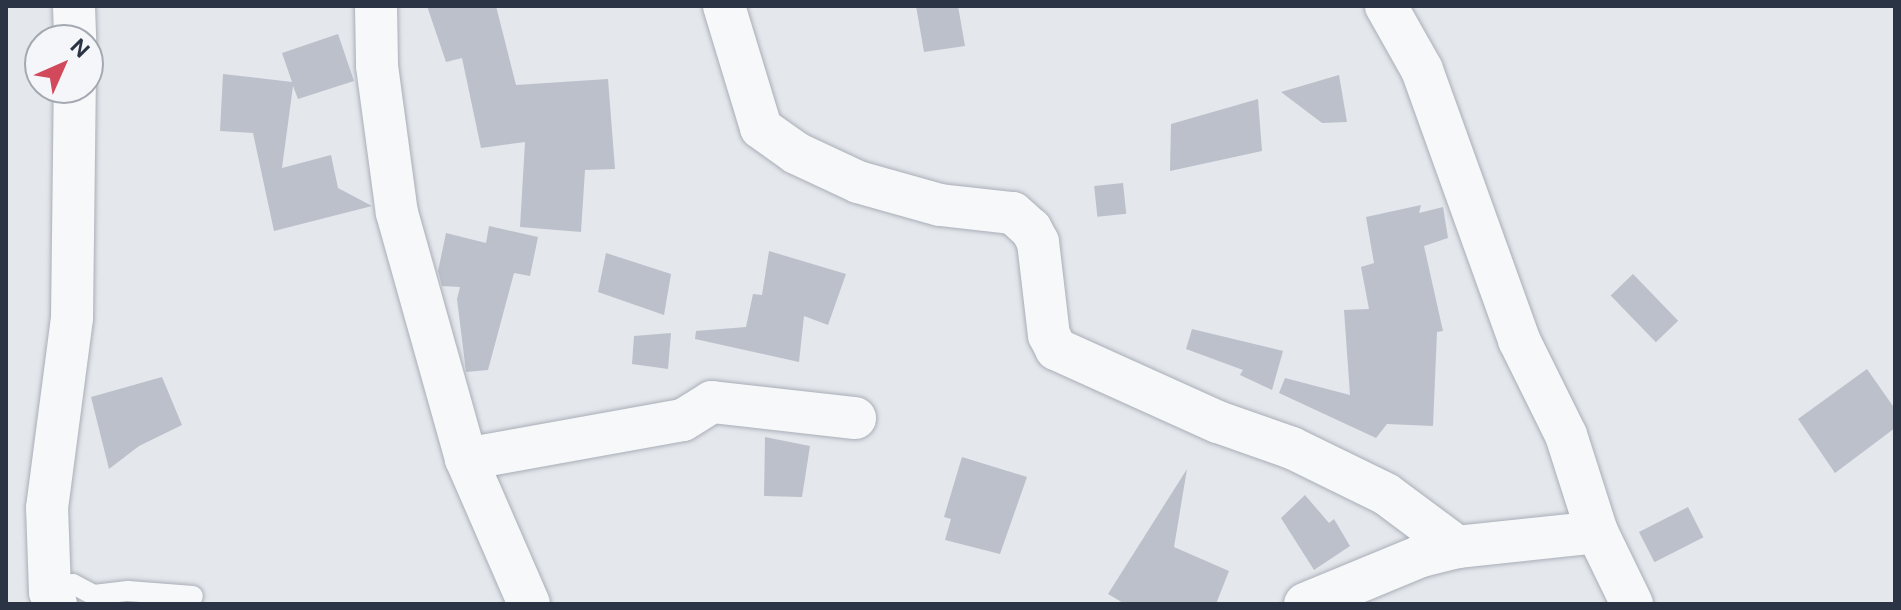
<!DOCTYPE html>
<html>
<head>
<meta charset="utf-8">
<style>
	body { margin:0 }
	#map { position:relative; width:1901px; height:610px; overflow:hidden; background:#e4e7ec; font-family:"DM Sans",sans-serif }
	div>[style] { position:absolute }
	.building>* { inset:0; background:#bbc0ca; transform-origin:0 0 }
	.roads { filter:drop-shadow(0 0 2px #a9aeb7) drop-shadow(0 0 2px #a9aeb7) }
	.service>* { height:20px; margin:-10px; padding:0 10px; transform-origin:10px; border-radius:10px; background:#f7f8fa }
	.minor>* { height:42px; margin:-21px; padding:0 21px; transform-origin:21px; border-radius:21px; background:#f7f8fa }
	span { translate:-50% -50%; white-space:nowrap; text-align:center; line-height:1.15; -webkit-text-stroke:8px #f4f6f9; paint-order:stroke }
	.frame { position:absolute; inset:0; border:8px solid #2b3445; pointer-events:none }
	.north { position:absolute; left:24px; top:24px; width:80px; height:80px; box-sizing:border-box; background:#f4f6f9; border:2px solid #a4a8b1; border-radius:50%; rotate:45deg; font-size:22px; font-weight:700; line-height:32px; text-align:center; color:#2b3445 }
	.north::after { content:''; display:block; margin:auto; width:28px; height:36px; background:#d1495b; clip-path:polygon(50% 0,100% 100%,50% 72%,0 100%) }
</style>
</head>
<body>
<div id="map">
	<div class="building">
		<div style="clip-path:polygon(427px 6px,496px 6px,516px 85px,608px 79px,615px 169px,585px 170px,581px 232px,520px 227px,525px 142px,481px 148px,462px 58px,446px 62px)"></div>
		<div style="clip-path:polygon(916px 6px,958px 6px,965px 46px,924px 52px)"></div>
		<div style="clip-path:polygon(338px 34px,354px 81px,298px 99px,293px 86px,282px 168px,331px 155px,338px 188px,372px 206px,274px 231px,253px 133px,220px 131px,223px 74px,292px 82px,282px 53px)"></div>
		<div style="clip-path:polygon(1339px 75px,1347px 122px,1322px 123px,1281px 92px)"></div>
		<div style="clip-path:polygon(1258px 99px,1262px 151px,1170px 171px,1171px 124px)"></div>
		<div style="left:1123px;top:183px;width:31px;height:29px;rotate:84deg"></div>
		<div style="clip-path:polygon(1421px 205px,1419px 213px,1443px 207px,1448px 238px,1424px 246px,1443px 331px,1437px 332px,1433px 426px,1387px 424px,1376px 438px,1279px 393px,1285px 378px,1350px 395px,1344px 310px,1369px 309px,1361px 267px,1374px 263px,1366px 217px)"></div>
		<div style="clip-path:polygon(489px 226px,538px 237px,530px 276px,514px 273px,488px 370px,466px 372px,457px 299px,460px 287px,442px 286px,438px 271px,446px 233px,486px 243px)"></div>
		<div style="clip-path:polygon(769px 251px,846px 274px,828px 325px,804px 316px,799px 362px,695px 339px,696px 331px,746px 327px,753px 294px,762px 295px)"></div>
		<div style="clip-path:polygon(606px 253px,671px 274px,664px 315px,598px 292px)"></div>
		<div style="left:1633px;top:274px;width:65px;height:31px;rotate:46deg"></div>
		<div style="clip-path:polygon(1192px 329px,1283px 351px,1272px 390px,1240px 375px,1243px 370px,1186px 349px)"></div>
		<div style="clip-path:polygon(671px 333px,668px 369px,632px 364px,634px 336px)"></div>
		<div style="clip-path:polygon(1867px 369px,1895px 409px,1895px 428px,1835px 473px,1798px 419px)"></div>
		<div style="clip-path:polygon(162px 377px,182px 425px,139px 446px,109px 469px,91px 397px)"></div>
		<div style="clip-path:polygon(765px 437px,810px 446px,802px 497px,764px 496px)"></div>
		<div style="clip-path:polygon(962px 457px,1027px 477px,1000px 554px,945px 540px,951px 519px,944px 517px)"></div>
		<div style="clip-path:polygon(1187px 469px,1174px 547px,1229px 571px,1216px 604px,1125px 604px,1108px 594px)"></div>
		<div style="clip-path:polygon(1305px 495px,1329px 523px,1334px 519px,1350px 546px,1314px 570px,1281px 518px)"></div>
		<div style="left:1688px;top:507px;width:34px;height:55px;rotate:63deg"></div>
	</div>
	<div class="roads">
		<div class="service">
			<div style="left:50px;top:592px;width:24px;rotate:-19deg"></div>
			<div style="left:73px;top:584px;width:24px;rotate:28deg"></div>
			<div style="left:94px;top:595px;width:34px;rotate:-7deg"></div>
			<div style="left:128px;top:591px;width:65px;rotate:4.4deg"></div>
		</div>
		<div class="minor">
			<div style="left:74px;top:6px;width:34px;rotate:88deg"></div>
			<div style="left:376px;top:6px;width:60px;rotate:89deg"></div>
			<div style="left:377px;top:66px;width:148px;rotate:82.3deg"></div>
			<div style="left:397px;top:213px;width:255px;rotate:74.3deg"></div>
			<div style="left:466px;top:459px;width:158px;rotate:66.5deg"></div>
			<div style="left:724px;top:6px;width:127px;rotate:73.1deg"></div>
			<div style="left:761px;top:128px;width:43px;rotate:35.5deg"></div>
			<div style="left:796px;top:153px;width:68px;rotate:25.1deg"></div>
			<div style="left:858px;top:182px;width:85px;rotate:15.7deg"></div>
			<div style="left:940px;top:205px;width:73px;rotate:6.3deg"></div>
			<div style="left:1013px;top:213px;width:24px;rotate:42deg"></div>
			<div style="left:1031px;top:229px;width:15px;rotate:62deg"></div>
			<div style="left:1038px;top:242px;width:94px;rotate:83.3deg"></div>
			<div style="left:1049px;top:335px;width:16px;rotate:63deg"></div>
			<div style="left:1056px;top:349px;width:178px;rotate:24.3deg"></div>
			<div style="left:1218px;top:422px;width:78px;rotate:19.4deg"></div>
			<div style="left:1292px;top:448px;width:105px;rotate:26.1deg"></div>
			<div style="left:1386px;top:494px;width:89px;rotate:36.7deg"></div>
			<div style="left:1386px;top:6px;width:73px;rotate:60.6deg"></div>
			<div style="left:1422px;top:70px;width:287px;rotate:70.2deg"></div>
			<div style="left:1519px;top:340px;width:106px;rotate:63.7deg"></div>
			<div style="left:1566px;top:435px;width:102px;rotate:72.3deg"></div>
			<div style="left:1597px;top:532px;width:80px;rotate:64.1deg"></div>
			<div style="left:466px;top:459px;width:220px;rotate:-10.2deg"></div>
			<div style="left:683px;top:420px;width:34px;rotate:-32deg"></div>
			<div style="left:712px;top:402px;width:144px;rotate:6.4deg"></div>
			<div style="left:56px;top:604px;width:13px;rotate:-117deg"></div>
			<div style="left:50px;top:592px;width:84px;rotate:-92deg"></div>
			<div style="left:47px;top:508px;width:192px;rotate:-82.5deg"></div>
			<div style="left:72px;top:318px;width:230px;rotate:-89.3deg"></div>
			<div style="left:1305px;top:604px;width:126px;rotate:-22.5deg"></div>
			<div style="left:1421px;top:556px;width:37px;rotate:-14deg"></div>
			<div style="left:1457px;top:547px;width:141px;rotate:-6.1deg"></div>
		</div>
	</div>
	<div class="frame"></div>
	<div class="north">N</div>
</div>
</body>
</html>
